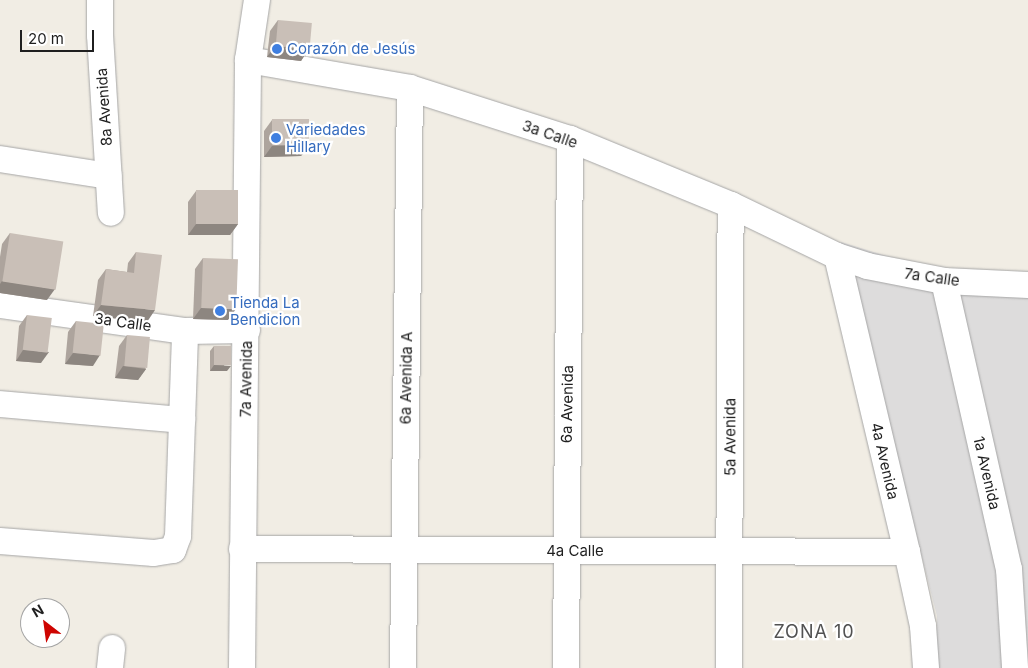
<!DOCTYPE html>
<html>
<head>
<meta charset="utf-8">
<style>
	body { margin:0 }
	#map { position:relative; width:1028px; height:668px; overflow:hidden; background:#f1ede4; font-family:Inter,sans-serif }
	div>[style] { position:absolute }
	.residential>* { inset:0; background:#dddcdc }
	.roads { filter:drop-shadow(0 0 1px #a6a6a6) drop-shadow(0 0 1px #a6a6a6) }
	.minor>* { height:26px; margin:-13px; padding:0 13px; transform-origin:13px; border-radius:13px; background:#fff }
	.wall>* { inset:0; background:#ada49d }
	.shaded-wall>* { inset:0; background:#8d8680 }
	.building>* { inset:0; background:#c9bfb7; transform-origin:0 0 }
	.dots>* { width:14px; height:14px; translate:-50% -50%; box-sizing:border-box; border:2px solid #fff; border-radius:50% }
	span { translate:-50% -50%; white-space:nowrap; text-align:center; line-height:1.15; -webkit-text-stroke:4.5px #fff; paint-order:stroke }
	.shop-label { font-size:15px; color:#366cbe }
	.left { translate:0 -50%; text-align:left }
	.street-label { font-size:15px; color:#1f1f1f }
	.quarter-label { font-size:18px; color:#525252; letter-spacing:1px }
	.north { position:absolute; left:20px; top:598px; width:50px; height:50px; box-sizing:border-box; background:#fff; border:1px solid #a5a5a5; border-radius:50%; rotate:330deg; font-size:14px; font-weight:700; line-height:20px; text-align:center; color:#1f1f1f }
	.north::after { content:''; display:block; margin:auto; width:18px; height:22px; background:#ce0400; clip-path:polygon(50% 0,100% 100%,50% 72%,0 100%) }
	.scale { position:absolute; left:20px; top:30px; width:74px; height:22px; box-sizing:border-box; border:2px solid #1f1f1f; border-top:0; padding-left:6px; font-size:15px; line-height:18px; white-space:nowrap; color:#1f1f1f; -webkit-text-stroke:4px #fff; paint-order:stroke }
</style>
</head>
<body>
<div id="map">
	<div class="residential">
		<div style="clip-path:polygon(841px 242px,935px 271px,1028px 272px,1028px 668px,936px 668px,937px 616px)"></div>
	</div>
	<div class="roads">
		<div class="minor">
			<div style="left:100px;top:0;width:35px;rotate:90deg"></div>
			<div style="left:100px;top:35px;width:178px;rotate:86.5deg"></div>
			<div style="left:248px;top:60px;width:164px;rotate:9.8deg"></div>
			<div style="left:410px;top:88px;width:168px;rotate:17.7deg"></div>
			<div style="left:570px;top:139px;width:174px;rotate:22.3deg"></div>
			<div style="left:731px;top:205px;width:118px;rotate:25.7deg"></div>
			<div style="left:837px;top:256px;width:32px;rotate:18deg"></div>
			<div style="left:867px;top:266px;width:78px;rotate:11deg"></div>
			<div style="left:944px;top:281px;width:84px;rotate:2.7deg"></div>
			<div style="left:0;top:159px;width:110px;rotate:8.9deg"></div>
			<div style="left:837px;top:256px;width:304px;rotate:76.7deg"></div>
			<div style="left:907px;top:552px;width:76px;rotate:77.8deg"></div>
			<div style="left:923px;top:626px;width:42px;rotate:85.9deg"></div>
			<div style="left:944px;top:281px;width:295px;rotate:77.3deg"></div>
			<div style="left:1009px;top:569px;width:99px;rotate:86.5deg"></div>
			<div style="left:0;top:305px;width:187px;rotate:8deg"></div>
			<div style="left:185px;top:331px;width:62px;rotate:-0.9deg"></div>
			<div style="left:0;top:404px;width:183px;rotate:5deg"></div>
			<div style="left:0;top:541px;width:154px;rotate:4.5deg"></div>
			<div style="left:154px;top:553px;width:19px;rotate:-9deg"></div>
			<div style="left:173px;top:550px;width:15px;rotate:-70deg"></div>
			<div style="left:178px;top:536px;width:205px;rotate:-88deg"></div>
			<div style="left:242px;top:549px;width:665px;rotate:0.26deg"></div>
			<div style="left:110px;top:668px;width:20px;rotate:-84deg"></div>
			<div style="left:242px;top:668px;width:608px;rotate:-89.43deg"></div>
			<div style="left:248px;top:60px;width:61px;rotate:-81.5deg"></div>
			<div style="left:403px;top:668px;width:580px;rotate:-89.31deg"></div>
			<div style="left:566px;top:668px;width:529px;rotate:-89.57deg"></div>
			<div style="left:729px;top:668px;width:463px;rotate:-89.8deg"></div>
		</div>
	</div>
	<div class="wall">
		<div style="clip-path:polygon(278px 20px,308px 50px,301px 61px,267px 57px,270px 31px)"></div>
		<div style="clip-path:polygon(272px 120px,309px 145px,301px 156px,264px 157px,264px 131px)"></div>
		<div style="clip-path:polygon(196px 191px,238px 224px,230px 235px,188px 235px,188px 202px)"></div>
		<div style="clip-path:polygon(10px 233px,47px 300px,0 293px,0 257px,2px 244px)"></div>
		<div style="clip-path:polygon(136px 252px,147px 322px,93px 316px,98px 280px,106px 269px,127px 272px,128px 263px)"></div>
		<div style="clip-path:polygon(203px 258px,228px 320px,193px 319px,195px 269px)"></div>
		<div style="clip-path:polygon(27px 315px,41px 363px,16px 361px,19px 326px)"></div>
		<div style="clip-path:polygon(76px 321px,93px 366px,65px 364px,68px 332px)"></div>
		<div style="clip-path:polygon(127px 335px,146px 369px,138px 380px,115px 378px,119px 346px)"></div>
		<div style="clip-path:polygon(214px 346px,227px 371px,210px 371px,210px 351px)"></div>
	</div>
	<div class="shaded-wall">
		<div style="clip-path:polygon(275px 46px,308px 50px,301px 61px,267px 57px)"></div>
		<div style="clip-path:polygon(309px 145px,301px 156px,264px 157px,272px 146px)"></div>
		<div style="clip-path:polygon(196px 224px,238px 224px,230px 235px,188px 235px)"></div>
		<div style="clip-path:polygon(2px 281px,55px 289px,47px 300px,0 293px,0 284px)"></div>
		<div style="clip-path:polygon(101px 305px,155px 310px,147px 322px,93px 316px)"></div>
		<div style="clip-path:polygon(201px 308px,236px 309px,228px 320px,193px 319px)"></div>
		<div style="clip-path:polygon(23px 350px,49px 352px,41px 363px,16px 361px)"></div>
		<div style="clip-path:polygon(73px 353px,100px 355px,93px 366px,65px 364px)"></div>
		<div style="clip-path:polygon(214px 365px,231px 366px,227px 371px,210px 371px)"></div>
		<div style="clip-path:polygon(123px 366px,146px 369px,138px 380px,115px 378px)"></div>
	</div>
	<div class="building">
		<div style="left:278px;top:20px;width:34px;height:26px;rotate:5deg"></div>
		<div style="left:309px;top:119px;width:26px;height:37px;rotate:90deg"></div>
		<div style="left:238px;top:190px;width:34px;height:42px;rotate:90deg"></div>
		<div style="left:10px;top:233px;width:54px;height:49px;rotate:9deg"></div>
		<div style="clip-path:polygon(136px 252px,162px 255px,155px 310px,101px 305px,106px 269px,134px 273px)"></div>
		<div style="left:203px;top:258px;width:35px;height:50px;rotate:2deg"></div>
		<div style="left:27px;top:315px;width:25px;height:35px;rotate:7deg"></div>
		<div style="left:76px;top:321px;width:28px;height:32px;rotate:6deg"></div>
		<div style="left:127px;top:335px;width:23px;height:31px;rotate:5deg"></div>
		<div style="left:214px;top:346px;width:17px;height:19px"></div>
	</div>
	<div class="dots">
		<div style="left:277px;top:49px;background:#3f7fe0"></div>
		<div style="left:276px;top:138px;background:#3f7fe0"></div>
		<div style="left:220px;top:311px;background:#3f7fe0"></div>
	</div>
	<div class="shop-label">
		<span class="left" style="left:287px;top:49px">Corazón de Jesús</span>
		<span class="left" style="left:286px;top:138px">Variedades<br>Hillary</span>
		<span class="left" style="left:230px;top:311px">Tienda La<br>Bendicion</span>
	</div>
	<div class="street-label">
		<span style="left:104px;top:107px;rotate:-94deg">8a Avenida</span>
		<span style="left:550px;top:134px;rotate:19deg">3a Calle</span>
		<span style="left:932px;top:277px;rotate:8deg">7a Calle</span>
		<span style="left:123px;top:322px;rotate:8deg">3a Calle</span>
		<span style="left:406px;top:378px;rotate:-89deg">6a Avenida A</span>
		<span style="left:246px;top:379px;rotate:-89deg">7a Avenida</span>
		<span style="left:567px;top:404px;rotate:-89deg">6a Avenida</span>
		<span style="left:730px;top:437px;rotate:-90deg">5a Avenida</span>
		<span style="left:885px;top:461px;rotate:77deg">4a Avenida</span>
		<span style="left:987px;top:473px;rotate:77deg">1a Avenida</span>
		<span style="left:575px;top:551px">4a Calle</span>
	</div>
	<div class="quarter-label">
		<span style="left:814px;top:632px">ZONA 10</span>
	</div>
	<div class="north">N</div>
	<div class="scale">20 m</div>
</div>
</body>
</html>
